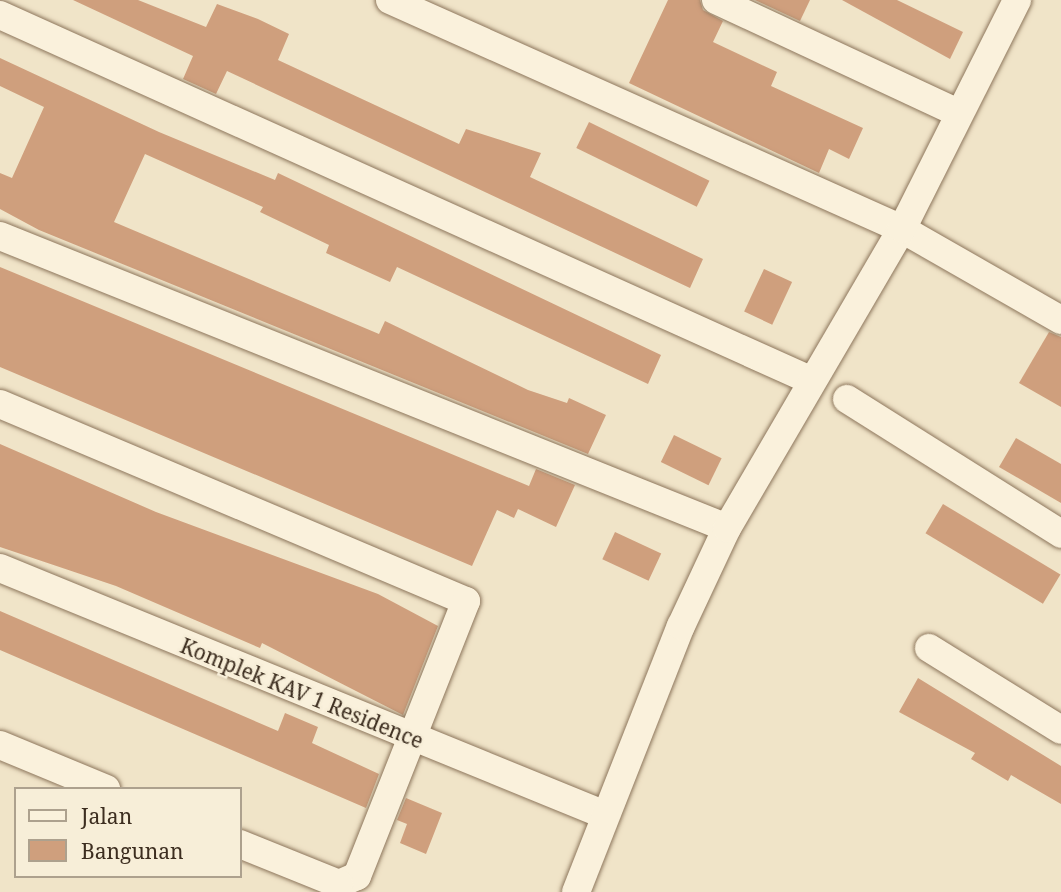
<!DOCTYPE html>
<html>
<head>
<meta charset="utf-8">
<style>
	body { margin:0 }
	#map { position:relative; width:1061px; height:892px; overflow:hidden; background:#f0e4c8; font-family:"Noto Serif",serif }
	div>[style] { position:absolute }
	.building>* { inset:0; background:#cf9f7d; transform-origin:0 0 }
	.roads { filter:drop-shadow(0 0 2px #8d765c) drop-shadow(0 0 2px #8d765c) }
	.minor>* { height:28px; margin:-14px; padding:0 14px; transform-origin:14px; border-radius:14px; background:#faf1dc }
	span { translate:-50% -50%; white-space:nowrap; text-align:center; line-height:1.15; -webkit-text-stroke:5px #f7eed8; paint-order:stroke }
	.street-label { font-size:21px; color:#3d2e20 }
	.legend { position:absolute; left:14px; top:787px; width:228px; height:91px; box-sizing:border-box; background:#f7eed8; border:2px solid #ada18e; margin:0; padding:9px 12px; list-style:none; font-size:21px; color:#3d2e20 }
	.legend li { display:flex; align-items:center; gap:14px; height:35px }
	.legend b { width:35px; border:2px solid #ada18e }
</style>
</head>
<body>
<div id="map">
	<div class="building">
		<div style="clip-path:polygon(73px 0,138px 0,206px 27px,217px 4px,258px 19px,289px 34px,278px 60px,459px 144px,466px 129px,541px 153px,530px 177px,703px 259px,690px 288px,227px 71px,216px 94px,183px 79px,193px 56px)"></div>
		<div style="clip-path:polygon(668px 0,700px 0,703px 10px,723px 21px,713px 42px,777px 72px,771px 86px,863px 128px,849px 159px,829px 149px,819px 173px,629px 83px)"></div>
		<div style="clip-path:polygon(755px 0,810px 0,800px 21px)"></div>
		<div style="clip-path:polygon(842px 0,897px 0,963px 32px,950px 59px)"></div>
		<div style="clip-path:polygon(0 58px,159px 132px,275px 180px,278px 173px,661px 355px,648px 384px,397px 267px,390px 282px,326px 253px,329px 245px,260px 212px,263px 207px,145px 154px,114px 222px,379px 334px,385px 321px,528px 390px,567px 403px,569px 398px,606px 415px,588px 454px,39px 230px,0 209px,0 173px,12px 178px,44px 107px,0 86px)"></div>
		<div style="left:589px;top:122px;width:134px;height:29px;rotate:26deg"></div>
		<div style="clip-path:polygon(0 267px,529px 486px,536px 469px,575px 485px,556px 527px,518px 509px,514px 518px,497px 510px,472px 566px,0 367px)"></div>
		<div style="left:764px;top:269px;width:31px;height:47px;rotate:25deg"></div>
		<div style="clip-path:polygon(1049px 332px,1061px 337px,1061px 407px,1019px 383px)"></div>
		<div style="left:674px;top:435px;width:53px;height:30px;rotate:26deg"></div>
		<div style="clip-path:polygon(1016px 438px,1061px 464px,1061px 503px,999px 467px)"></div>
		<div style="clip-path:polygon(0 444px,156px 512px,378px 594px,438px 626px,403px 715px,262px 643px,260px 648px,116px 586px,0 547px)"></div>
		<div style="left:943px;top:504px;width:137px;height:34px;rotate:31deg"></div>
		<div style="left:615px;top:532px;width:51px;height:30px;rotate:25deg"></div>
		<div style="clip-path:polygon(0 611px,278px 731px,285px 713px,318px 727px,312px 743px,379px 774px,366px 808px,0 650px)"></div>
		<div style="clip-path:polygon(918px 678px,1061px 766px,1061px 804px,1011px 775px,1008px 781px,971px 759px,975px 753px,899px 712px)"></div>
		<div style="clip-path:polygon(406px 798px,442px 813px,426px 854px,400px 843px,407px 824px,397px 820px)"></div>
	</div>
	<div class="roads">
		<div class="minor">
			<div style="left:390px;top:0;width:561px;rotate:24.1deg"></div>
			<div style="left:902px;top:229px;width:183px;rotate:29.8deg"></div>
			<div style="left:716px;top:0;width:267px;rotate:25deg"></div>
			<div style="left:0;top:15px;width:888px;rotate:24.26deg"></div>
			<div style="left:0;top:236px;width:783px;rotate:21.88deg"></div>
			<div style="left:847px;top:399px;width:253px;rotate:32.2deg"></div>
			<div style="left:0;top:404px;width:506px;rotate:22.92deg"></div>
			<div style="left:466px;top:601px;width:296px;rotate:111.6deg"></div>
			<div style="left:357px;top:876px;width:20px;rotate:156deg"></div>
			<div style="left:339px;top:884px;width:107px;rotate:-158deg"></div>
			<div style="left:0;top:568px;width:653px;rotate:22.21deg"></div>
			<div style="left:929px;top:648px;width:155px;rotate:31.8deg"></div>
			<div style="left:0;top:745px;width:115px;rotate:22.5deg"></div>
			<div style="left:576px;top:892px;width:286px;rotate:-68.5deg"></div>
			<div style="left:681px;top:626px;width:108px;rotate:-64.9deg"></div>
			<div style="left:727px;top:528px;width:346px;rotate:-59.7deg"></div>
			<div style="left:902px;top:229px;width:256px;rotate:-63.3deg"></div>
		</div>
	</div>
	<div class="street-label">
		<span style="left:302px;top:693px;rotate:22deg">Komplek KAV 1 Residence</span>
	</div>
	<ul class="legend">
	<li><b style="height:9px;background:#faf1dc"></b>Jalan</li>
	<li><b style="height:19px;background:#cf9f7d"></b>Bangunan</li>
	</ul>
</div>
</body>
</html>
